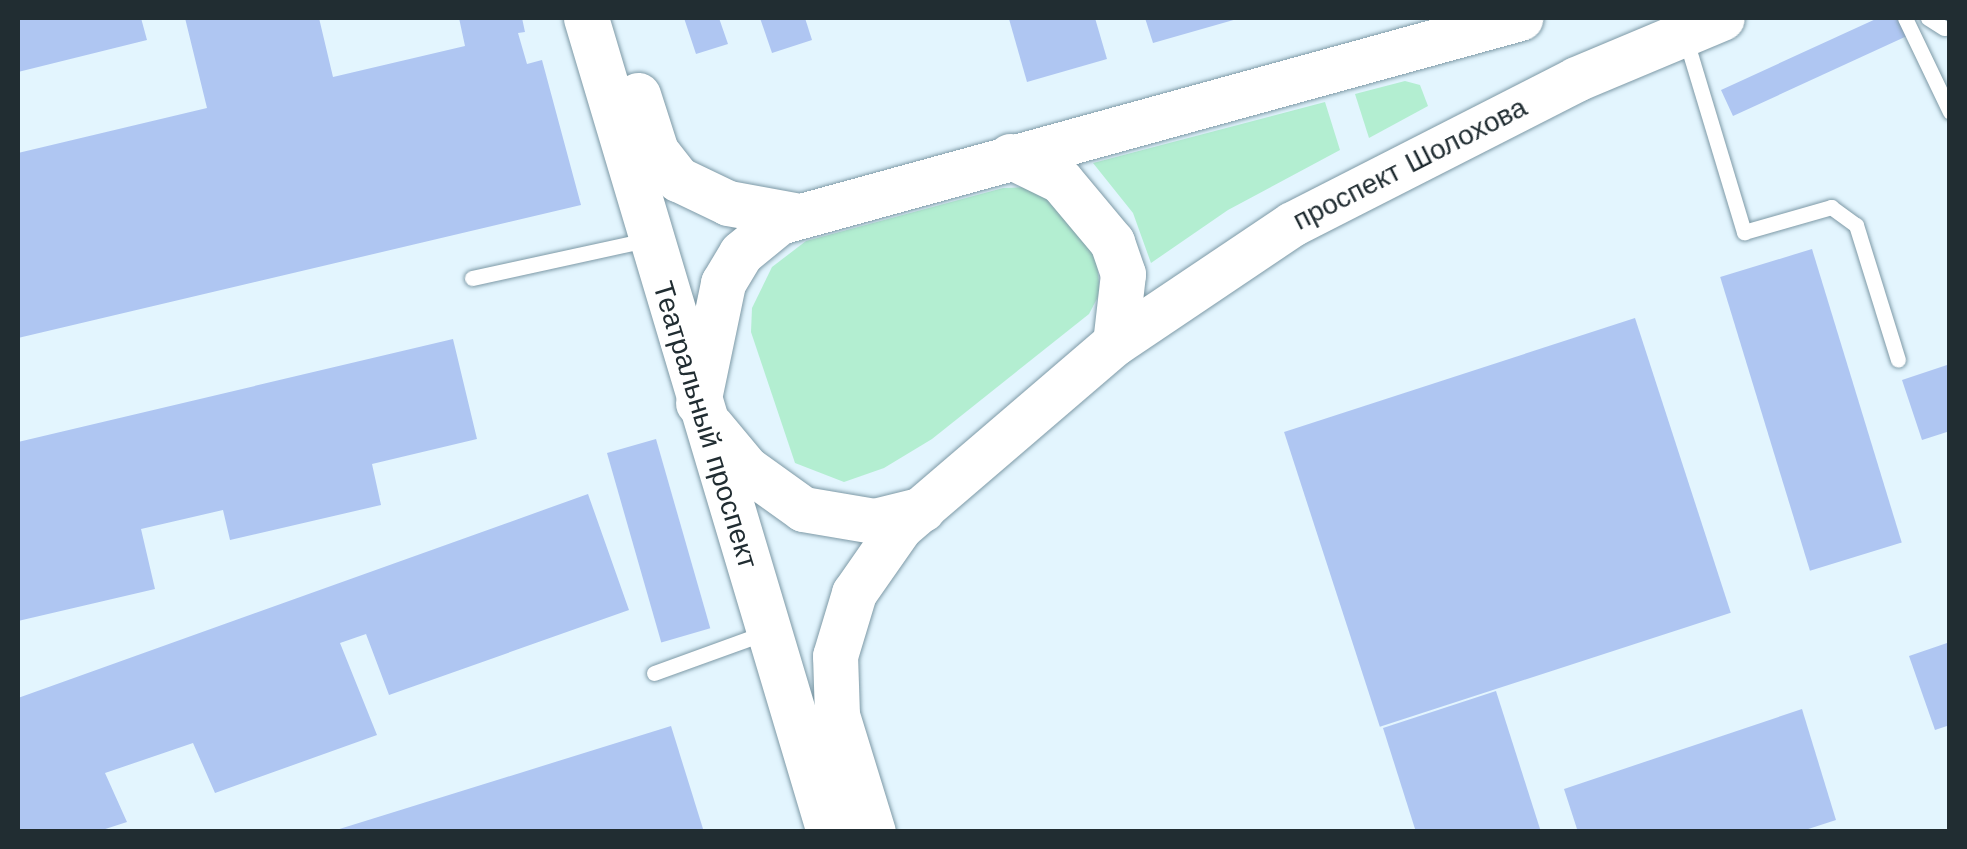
<!DOCTYPE html>
<html>
<head>
<meta charset="utf-8">
<style>
	body { margin:0 }
	#map { position:relative; width:1967px; height:849px; overflow:hidden; background:#e3f5fe; font-family:"Work Sans",sans-serif }
	div>[style] { position:absolute }
	.green>* { inset:0; background:#b3eed1 }
	.building>* { inset:0; background:#afc6f2; transform-origin:0 0 }
	.roads { filter:drop-shadow(0 0 2px #7d99a6) drop-shadow(0 0 2px #7d99a6) }
	.service>* { height:15px; margin:-7.5px; padding:0 7.5px; transform-origin:7.5px; border-radius:7.5px; background:#fff }
	.primary>* { height:45px; margin:-22.5px; padding:0 22.5px; transform-origin:22.5px; border-radius:22.5px; background:#fff }
	span { translate:-50% -50%; white-space:nowrap; text-align:center; line-height:1.15; -webkit-text-stroke:8px #fff; paint-order:stroke }
	.street-label { font-size:28px; color:#212d32 }
	.frame { position:absolute; inset:0; border:20px solid #212d32; pointer-events:none }
</style>
</head>
<body>
<div id="map">
	<div class="green">
		<div style="clip-path:polygon(1405px 81px,1420px 85px,1428px 106px,1369px 138px,1355px 94px)"></div>
		<div style="clip-path:polygon(1325px 102px,1340px 150px,1228px 210px,1151px 263px,1133px 213px,1093px 163px)"></div>
		<div style="clip-path:polygon(1031px 187px,1054px 196px,1096px 252px,1100px 293px,1089px 314px,932px 439px,884px 468px,844px 482px,795px 463px,751px 332px,752px 308px,772px 267px,806px 241px,1003px 188px)"></div>
	</div>
	<div class="building">
		<div style="clip-path:polygon(18px 18px,141px 18px,147px 40px,18px 72px)"></div>
		<div style="clip-path:polygon(185px 18px,319px 18px,333px 77px,465px 46px,459px 18px,522px 18px,525px 32px,518px 33px,527px 64px,542px 60px,581px 205px,18px 338px,18px 153px,207px 108px)"></div>
		<div style="clip-path:polygon(684px 18px,719px 18px,728px 44px,696px 54px)"></div>
		<div style="clip-path:polygon(760px 18px,805px 18px,812px 40px,772px 53px)"></div>
		<div style="clip-path:polygon(1095px 18px,1107px 59px,1027px 82px,1009px 19px)"></div>
		<div style="clip-path:polygon(1145px 18px,1237px 18px,1237px 19px,1153px 43px)"></div>
		<div style="clip-path:polygon(1878px 18px,1899px 18px,1907px 36px,1733px 116px,1721px 90px)"></div>
		<div style="left:1812px;top:249px;width:307px;height:96px;rotate:73deg"></div>
		<div style="left:1635px;top:318px;width:310px;height:369px;rotate:72deg"></div>
		<div style="clip-path:polygon(453px 339px,477px 439px,372px 464px,381px 505px,230px 540px,223px 510px,141px 529px,155px 589px,18px 621px,18px 442px)"></div>
		<div style="clip-path:polygon(1950px 364px,1950px 431px,1922px 440px,1902px 380px)"></div>
		<div style="left:656px;top:439px;width:197px;height:51px;rotate:74deg"></div>
		<div style="clip-path:polygon(588px 494px,629px 610px,389px 695px,366px 634px,340px 643px,377px 735px,215px 793px,193px 743px,105px 773px,127px 822px,96px 832px,18px 832px,18px 698px)"></div>
		<div style="clip-path:polygon(1950px 642px,1950px 725px,1935px 730px,1909px 656px)"></div>
		<div style="clip-path:polygon(1496px 691px,1541px 832px,1416px 832px,1383px 728px)"></div>
		<div style="clip-path:polygon(1802px 709px,1836px 820px,1799px 832px,1578px 832px,1564px 789px)"></div>
		<div style="clip-path:polygon(671px 726px,704px 832px,333px 832px,333px 831px)"></div>
	</div>
	<div class="roads">
		<div class="service">
			<div style="left:1905px;top:18px;width:104px;rotate:64.4deg"></div>
			<div style="left:1928px;top:18px;width:19px;rotate:32deg"></div>
			<div style="left:1686px;top:40px;width:201px;rotate:73.2deg"></div>
			<div style="left:1744px;top:232px;width:91px;rotate:-16deg"></div>
			<div style="left:1831px;top:207px;width:31px;rotate:36deg"></div>
			<div style="left:1856px;top:225px;width:141px;rotate:72.7deg"></div>
			<div style="left:472px;top:278px;width:178px;rotate:-12.3deg"></div>
			<div style="left:654px;top:673px;width:120px;rotate:-19.9deg"></div>
		</div>
		<div class="primary">
			<div style="left:586px;top:18px;width:849px;rotate:73.38deg"></div>
			<div style="left:638px;top:95px;width:59px;rotate:72.2deg"></div>
			<div style="left:656px;top:151px;width:36px;rotate:52deg"></div>
			<div style="left:678px;top:179px;width:55px;rotate:25.6deg"></div>
			<div style="left:728px;top:203px;width:68px;rotate:10.2deg"></div>
			<div style="left:1010px;top:156px;width:57px;rotate:26.1deg"></div>
			<div style="left:1061px;top:181px;width:80px;rotate:50.1deg"></div>
			<div style="left:1112px;top:242px;width:34px;rotate:71deg"></div>
			<div style="left:1123px;top:274px;width:69px;rotate:96.6deg"></div>
			<div style="left:698px;top:403px;width:123px;rotate:-78.2deg"></div>
			<div style="left:723px;top:283px;width:35px;rotate:-59deg"></div>
			<div style="left:741px;top:253px;width:49px;rotate:-39.2deg"></div>
			<div style="left:779px;top:222px;width:769px;rotate:-15.39deg"></div>
			<div style="left:711px;top:426px;width:55px;rotate:50.2deg"></div>
			<div style="left:746px;top:468px;width:70px;rotate:35.7deg"></div>
			<div style="left:803px;top:509px;width:72px;rotate:9.6deg"></div>
			<div style="left:874px;top:521px;width:50px;rotate:-13.8deg"></div>
			<div style="left:873px;top:832px;width:122px;rotate:-107.1deg"></div>
			<div style="left:837px;top:715px;width:59px;rotate:-91.9deg"></div>
			<div style="left:835px;top:656px;width:66px;rotate:-73.2deg"></div>
			<div style="left:854px;top:593px;width:80px;rotate:-55.1deg"></div>
			<div style="left:900px;top:527px;width:283px;rotate:-40.6deg"></div>
			<div style="left:1115px;top:343px;width:213px;rotate:-33.9deg"></div>
			<div style="left:1292px;top:224px;width:319px;rotate:-27deg"></div>
			<div style="left:1576px;top:79px;width:158px;rotate:-22.7deg"></div>
		</div>
	</div>
	<div class="street-label">
		<span style="left:1410px;top:164px;rotate:-27deg">проспект Шолохова</span>
		<span style="left:705px;top:425px;rotate:73deg">Театральный проспект</span>
	</div>
	<div class="frame"></div>
</div>
</body>
</html>
